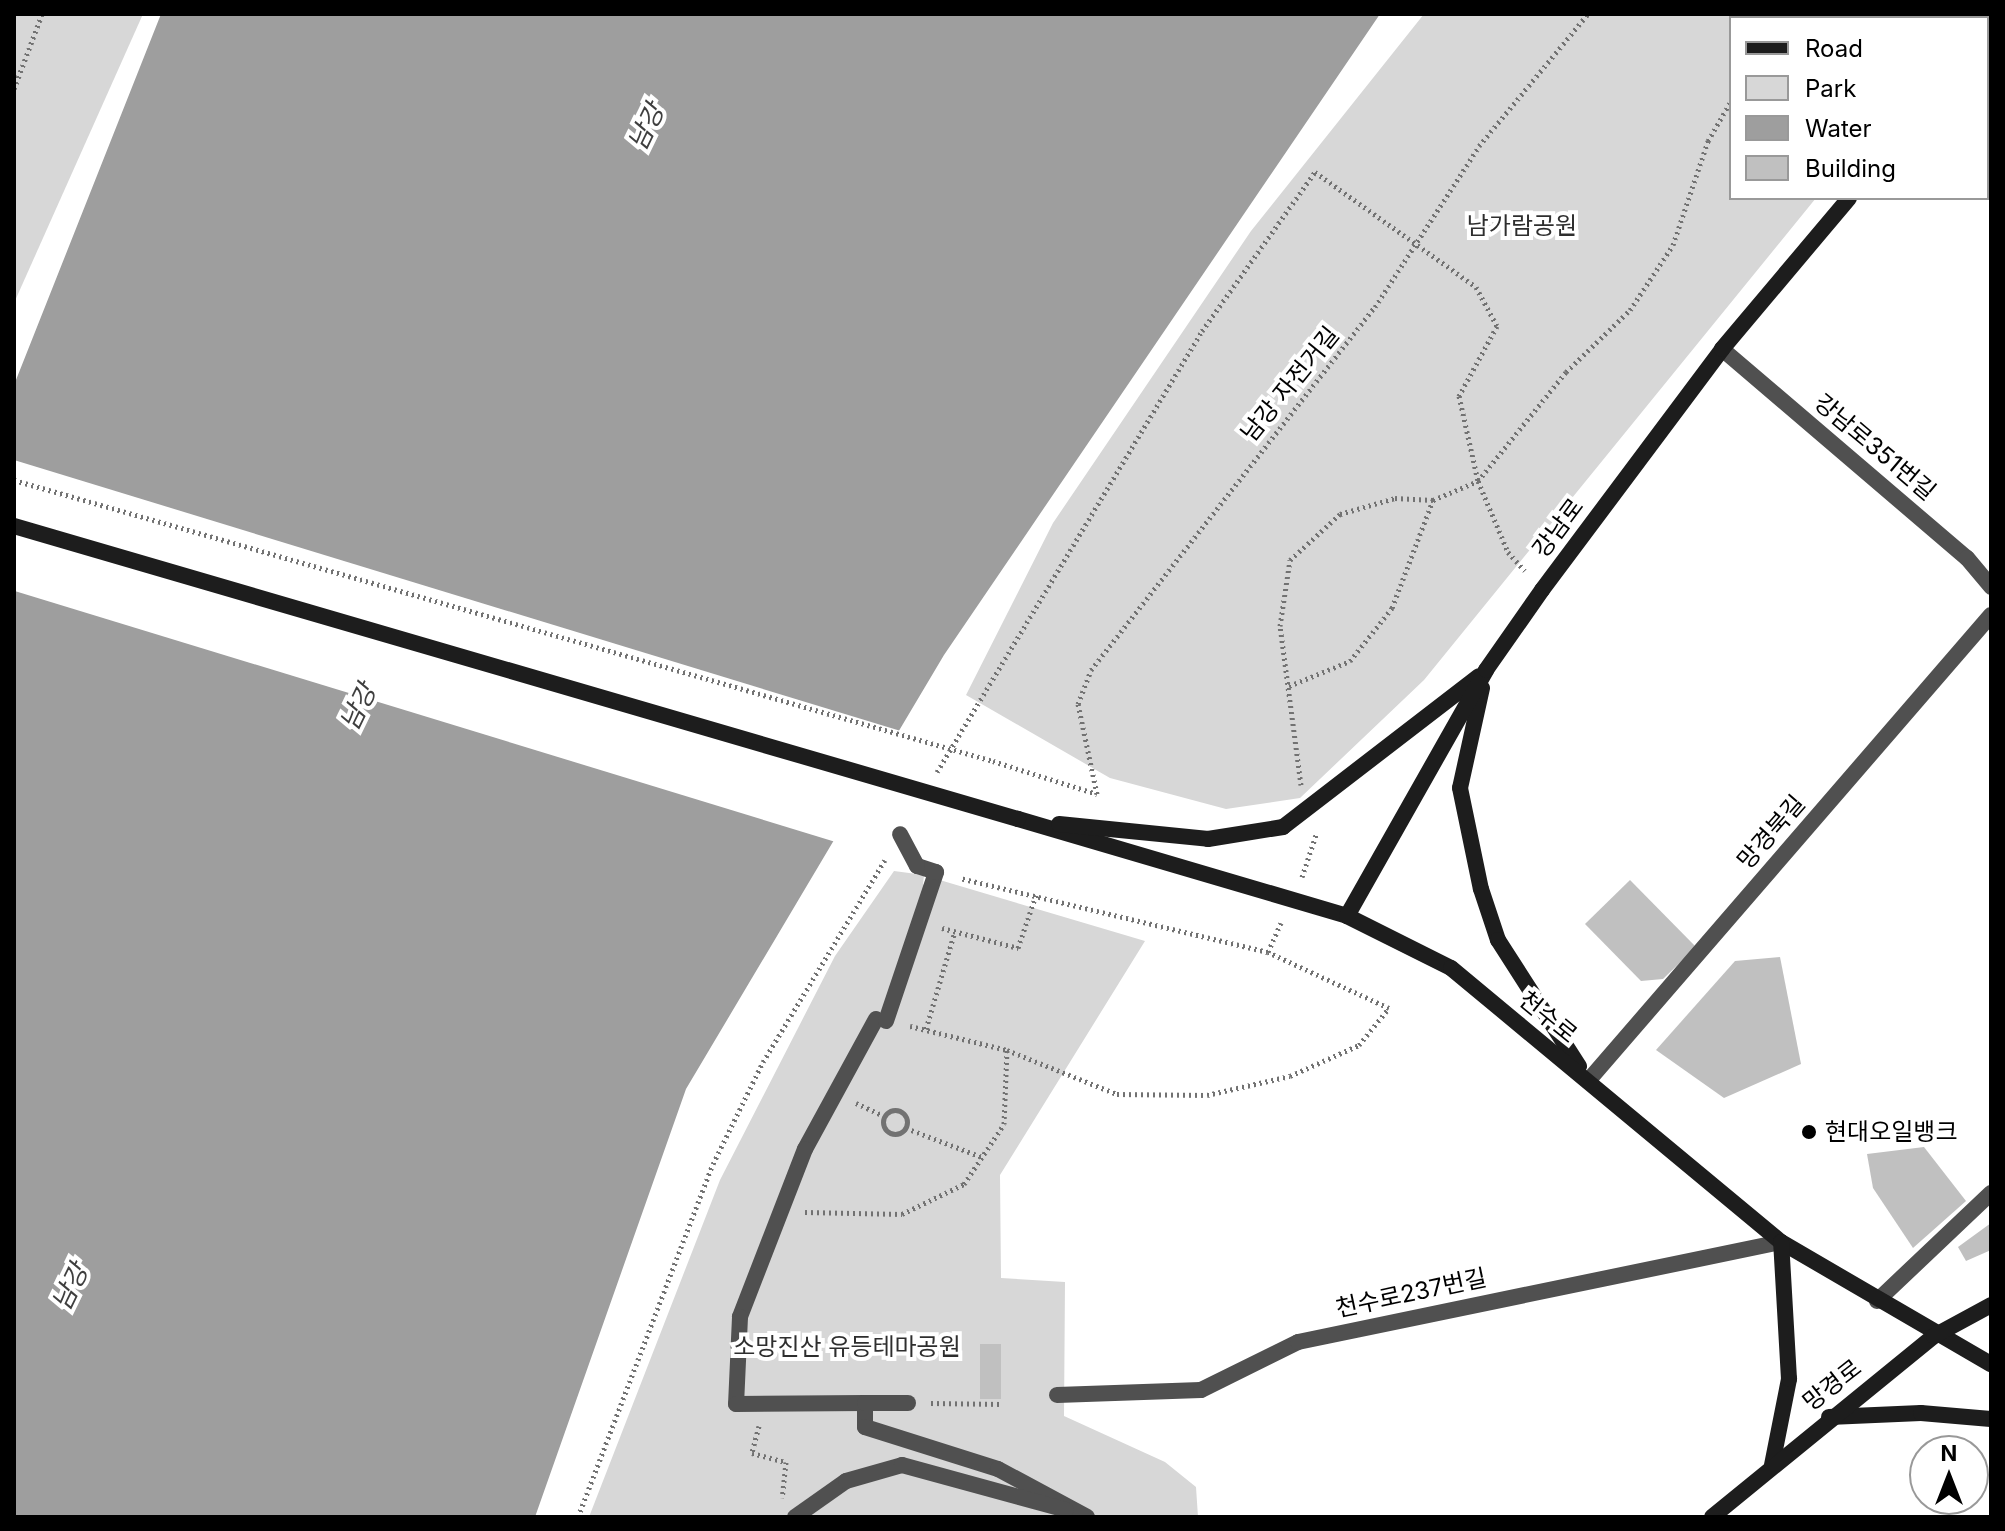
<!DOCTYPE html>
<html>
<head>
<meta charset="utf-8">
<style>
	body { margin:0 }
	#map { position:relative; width:2005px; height:1531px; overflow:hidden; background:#fff; font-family:Inter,"Noto Sans KR",sans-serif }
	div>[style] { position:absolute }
	.green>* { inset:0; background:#d7d7d7 }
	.water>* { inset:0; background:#9e9e9e }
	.pier>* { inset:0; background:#fff; transform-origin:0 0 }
	.building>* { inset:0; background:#c0c0c0; transform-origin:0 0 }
	.path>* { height:5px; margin-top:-2.5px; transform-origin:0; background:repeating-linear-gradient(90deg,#727272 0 2px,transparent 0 6px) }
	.path>.ring { margin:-2.5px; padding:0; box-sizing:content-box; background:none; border:5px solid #727272; border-radius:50% }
	.lane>* { height:16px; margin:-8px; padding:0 8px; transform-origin:8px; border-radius:8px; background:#505050 }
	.street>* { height:16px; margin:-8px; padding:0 8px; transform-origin:8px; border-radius:8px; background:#505050 }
	.secondary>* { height:16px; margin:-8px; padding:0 8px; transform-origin:8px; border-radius:8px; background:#1d1d1d }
	.path-bridge>* { height:5px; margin-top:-2.5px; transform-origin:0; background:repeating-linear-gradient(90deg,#727272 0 2px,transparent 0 6px) }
	.secondary-bridge>* { height:16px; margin:-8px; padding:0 8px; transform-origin:8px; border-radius:8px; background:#1d1d1d }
	.dots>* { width:22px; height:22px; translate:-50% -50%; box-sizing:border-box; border:4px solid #fff; border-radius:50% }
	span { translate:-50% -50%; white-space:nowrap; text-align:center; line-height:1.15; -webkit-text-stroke:8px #fff; paint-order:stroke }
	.park-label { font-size:24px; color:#2e2e2e }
	.street-label { font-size:24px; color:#000 }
	.poi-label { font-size:24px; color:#000 }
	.left { translate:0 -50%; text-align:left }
	.water-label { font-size:26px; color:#3f3f3f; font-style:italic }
	.frame { position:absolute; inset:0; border:16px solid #000; pointer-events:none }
	.legend { position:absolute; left:1729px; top:16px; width:260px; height:184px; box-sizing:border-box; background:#fff; border:2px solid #999; margin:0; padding:10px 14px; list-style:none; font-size:24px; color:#000 }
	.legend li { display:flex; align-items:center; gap:16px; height:40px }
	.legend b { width:40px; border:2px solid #999 }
	.north { position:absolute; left:1909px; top:1435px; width:80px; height:80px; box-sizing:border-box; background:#fff; border:2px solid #999; border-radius:50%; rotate:0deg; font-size:22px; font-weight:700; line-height:32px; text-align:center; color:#000 }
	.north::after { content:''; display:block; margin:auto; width:28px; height:36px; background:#000; clip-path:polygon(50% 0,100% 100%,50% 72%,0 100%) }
</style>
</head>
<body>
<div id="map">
	<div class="green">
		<div style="clip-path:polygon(14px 14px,143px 14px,14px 303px)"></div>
		<div style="clip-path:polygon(1424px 14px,1965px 14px,1731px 18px,1731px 198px,1816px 198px,1424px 680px,1300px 798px,1226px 809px,1110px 778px,966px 695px,1053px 523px,1251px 231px)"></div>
		<div style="clip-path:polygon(894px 871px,924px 875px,923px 885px,933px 878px,1145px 941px,1000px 1175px,1001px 1278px,1065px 1282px,1064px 1416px,1165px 1462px,1196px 1487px,1198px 1517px,589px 1517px,720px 1180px,835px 956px)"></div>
	</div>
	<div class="water">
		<div style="clip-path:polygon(161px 14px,1380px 14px,944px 655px,686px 1089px,535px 1517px,14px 1517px,14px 385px)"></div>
	</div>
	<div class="pier">
		<div style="left:14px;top:460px;width:929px;height:125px;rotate:17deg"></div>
	</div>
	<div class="building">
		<div style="clip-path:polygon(1630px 880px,1696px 947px,1663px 979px,1641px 981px,1585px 924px)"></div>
		<div style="clip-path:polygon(1780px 957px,1801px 1064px,1724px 1098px,1656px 1050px,1735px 961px)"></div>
		<div style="clip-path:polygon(1924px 1147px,1966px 1201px,1913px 1248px,1873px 1188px,1867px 1154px)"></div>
		<div style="clip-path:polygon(1991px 1223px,1991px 1250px,1966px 1261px,1958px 1247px)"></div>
		<div style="left:980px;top:1344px;width:21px;height:55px"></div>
	</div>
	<div class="path">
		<div style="left:1799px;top:18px;width:4px;rotate:-76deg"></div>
		<div style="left:14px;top:89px;width:80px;rotate:-69.5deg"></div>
		<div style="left:1289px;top:686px;width:66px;rotate:-22.3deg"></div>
		<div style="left:1350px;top:661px;width:68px;rotate:-51.6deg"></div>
		<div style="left:1392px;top:608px;width:116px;rotate:-69.2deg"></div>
		<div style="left:993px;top:761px;width:109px;rotate:17.6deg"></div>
		<div style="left:1097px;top:794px;width:92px;rotate:-101.9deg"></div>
		<div style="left:1078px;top:704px;width:36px;rotate:-69deg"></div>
		<div style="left:1091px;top:670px;width:461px;rotate:-52deg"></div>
		<div style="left:1375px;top:307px;width:192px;rotate:-57.1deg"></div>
		<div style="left:1479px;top:146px;width:171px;rotate:-50.5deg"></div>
		<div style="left:937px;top:772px;width:514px;rotate:-59deg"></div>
		<div style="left:1202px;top:331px;width:195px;rotate:-54.6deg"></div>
		<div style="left:1315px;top:172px;width:198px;rotate:35.5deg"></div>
		<div style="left:1476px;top:287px;width:44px;rotate:61.7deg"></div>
		<div style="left:1497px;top:326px;width:80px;rotate:118.5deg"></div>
		<div style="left:1459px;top:396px;width:87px;rotate:77.4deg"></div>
		<div style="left:1478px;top:481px;width:77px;rotate:67.1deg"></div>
		<div style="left:1508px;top:552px;width:25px;rotate:48deg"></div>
		<div style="left:1301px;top:785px;width:160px;rotate:-97.5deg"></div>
		<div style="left:1280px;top:626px;width:67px;rotate:-81.4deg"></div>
		<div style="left:1290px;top:560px;width:68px;rotate:-42.6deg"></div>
		<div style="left:1340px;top:514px;width:57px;rotate:-16.2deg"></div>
		<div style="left:1395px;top:498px;width:38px;rotate:3deg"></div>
		<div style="left:1433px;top:500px;width:49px;rotate:-22.9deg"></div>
		<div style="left:1478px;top:481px;width:140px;rotate:-51.1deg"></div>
		<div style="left:1566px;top:372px;width:89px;rotate:-44.1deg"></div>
		<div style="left:1630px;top:310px;width:78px;rotate:-56.5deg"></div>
		<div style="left:1673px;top:245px;width:110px;rotate:-71.4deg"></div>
		<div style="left:1708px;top:141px;width:46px;rotate:-60.1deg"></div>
		<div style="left:1302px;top:877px;width:47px;rotate:-71.6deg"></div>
		<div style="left:942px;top:928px;width:79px;rotate:14.7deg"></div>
		<div style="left:1018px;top:948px;width:56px;rotate:-71.2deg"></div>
		<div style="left:1268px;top:952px;width:32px;rotate:-66deg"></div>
		<div style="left:910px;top:1026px;width:100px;rotate:13.9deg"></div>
		<div style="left:1007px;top:1050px;width:118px;rotate:21.8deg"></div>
		<div style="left:1117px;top:1094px;width:90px;rotate:0.6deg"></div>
		<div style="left:1207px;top:1095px;width:85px;rotate:-12.9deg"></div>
		<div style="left:1290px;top:1076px;width:76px;rotate:-24.2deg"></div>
		<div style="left:1359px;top:1045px;width:48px;rotate:-51deg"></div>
		<div style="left:1389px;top:1008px;width:133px;rotate:-155.2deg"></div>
		<div style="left:1268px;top:952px;width:317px;rotate:-166.5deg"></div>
		<div style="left:926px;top:1029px;width:102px;rotate:-73.5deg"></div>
		<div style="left:856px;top:1103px;width:31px;rotate:25deg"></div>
		<div class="ring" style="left:883px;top:1110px;width:19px;height:19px"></div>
		<div style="left:906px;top:1128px;width:81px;rotate:20.9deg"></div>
		<div style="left:805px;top:1212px;width:97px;rotate:1.2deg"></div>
		<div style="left:902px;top:1214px;width:69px;rotate:-25.8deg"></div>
		<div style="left:964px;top:1184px;width:72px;rotate:-56.3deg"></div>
		<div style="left:1004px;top:1124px;width:74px;rotate:-87.7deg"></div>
		<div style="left:931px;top:1403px;width:71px;rotate:0.8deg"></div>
		<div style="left:759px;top:1426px;width:28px;rotate:105deg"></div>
		<div style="left:752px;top:1453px;width:35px;rotate:15deg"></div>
		<div style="left:786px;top:1462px;width:36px;rotate:96deg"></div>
		<div style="left:578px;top:1517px;width:378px;rotate:-69.1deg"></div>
		<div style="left:713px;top:1164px;width:114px;rotate:-63.9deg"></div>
		<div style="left:763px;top:1062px;width:236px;rotate:-58.9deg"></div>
	</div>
	<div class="lane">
		<div style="left:1877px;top:1301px;width:157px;rotate:-43.5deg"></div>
	</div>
	<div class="street">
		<div style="left:1722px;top:349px;width:322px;rotate:40.5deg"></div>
		<div style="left:1967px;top:558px;width:38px;rotate:50deg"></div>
		<div style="left:876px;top:1019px;width:148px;rotate:118.6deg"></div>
		<div style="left:805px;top:1149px;width:180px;rotate:111.2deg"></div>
		<div style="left:740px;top:1317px;width:87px;rotate:92.6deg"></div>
		<div style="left:736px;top:1404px;width:129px;rotate:-0.4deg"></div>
		<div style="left:865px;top:1403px;width:24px;rotate:90deg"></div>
		<div style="left:865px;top:1427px;width:139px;rotate:17.5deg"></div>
		<div style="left:998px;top:1469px;width:101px;rotate:28.3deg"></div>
		<div style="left:886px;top:1021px;width:157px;rotate:-71.4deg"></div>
		<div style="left:936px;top:872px;width:20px;rotate:-162deg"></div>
		<div style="left:917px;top:866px;width:36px;rotate:-118deg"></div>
		<div style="left:1588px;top:1081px;width:616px;rotate:-49.15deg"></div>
		<div style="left:1057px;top:1395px;width:144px;rotate:-2deg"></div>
		<div style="left:1201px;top:1390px;width:108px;rotate:-26.3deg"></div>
		<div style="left:1298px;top:1342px;width:493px;rotate:-11.7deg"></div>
		<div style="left:865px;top:1403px;width:43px"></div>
		<div style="left:795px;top:1517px;width:62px;rotate:-35.2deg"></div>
		<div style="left:846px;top:1481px;width:58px;rotate:-15.9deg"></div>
		<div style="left:902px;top:1465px;width:170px;rotate:15.3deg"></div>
	</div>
	<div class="secondary">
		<div style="left:1987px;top:28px;width:6px;rotate:-51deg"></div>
		<div style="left:1482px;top:688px;width:102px;rotate:102.4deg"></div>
		<div style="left:1460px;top:788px;width:103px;rotate:78.3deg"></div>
		<div style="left:1481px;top:889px;width:54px;rotate:71.6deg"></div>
		<div style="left:1498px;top:940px;width:150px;rotate:57.3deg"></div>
		<div style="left:1018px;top:819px;width:343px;rotate:16.4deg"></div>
		<div style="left:1347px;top:916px;width:116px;rotate:26.6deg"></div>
		<div style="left:1451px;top:968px;width:429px;rotate:39.7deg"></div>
		<div style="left:1781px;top:1242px;width:243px;rotate:30.2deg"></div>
		<div style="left:1059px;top:824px;width:150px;rotate:5.7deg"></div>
		<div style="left:1208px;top:839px;width:76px;rotate:-9.1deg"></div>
		<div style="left:1283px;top:827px;width:247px;rotate:-37.6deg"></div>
		<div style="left:1347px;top:916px;width:283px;rotate:-60.5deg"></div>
		<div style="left:1486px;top:670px;width:98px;rotate:-55deg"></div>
		<div style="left:1542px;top:590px;width:301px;rotate:-53.2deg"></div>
		<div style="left:1722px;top:349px;width:197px;rotate:-49.9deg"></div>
		<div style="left:1829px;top:1417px;width:92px;rotate:-2.5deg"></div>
		<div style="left:1921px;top:1413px;width:70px;rotate:4.9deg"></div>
		<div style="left:1772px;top:1465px;width:88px;rotate:-78.8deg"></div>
		<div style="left:1789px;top:1379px;width:137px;rotate:-93.3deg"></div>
		<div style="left:1712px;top:1517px;width:286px;rotate:-39.2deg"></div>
		<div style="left:1934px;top:1336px;width:65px;rotate:-28.5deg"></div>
	</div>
	<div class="path-bridge">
		<div style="left:14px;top:480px;width:1019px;rotate:16.01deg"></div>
	</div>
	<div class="secondary-bridge">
		<div style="left:14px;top:526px;width:1046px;rotate:16.27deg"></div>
	</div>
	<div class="dots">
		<div style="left:1809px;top:1132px;background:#000"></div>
	</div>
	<div class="park-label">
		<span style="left:1522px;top:226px">남가람공원</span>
		<span style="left:847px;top:1347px">소망진산 유등테마공원</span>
	</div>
	<div class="street-label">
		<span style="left:1290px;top:384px;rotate:-51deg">남강 자전거길</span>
		<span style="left:1875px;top:447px;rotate:40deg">강남로351번길</span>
		<span style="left:1558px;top:528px;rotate:-53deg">강남로</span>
		<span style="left:1771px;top:832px;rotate:-49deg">망경북길</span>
		<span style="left:1548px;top:1017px;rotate:39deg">천수로</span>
		<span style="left:1411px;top:1293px;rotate:-12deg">천수로237번길</span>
		<span style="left:1832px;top:1385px;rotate:-38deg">망경로</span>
	</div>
	<div class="poi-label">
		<span class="left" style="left:1825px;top:1132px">현대오일뱅크</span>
	</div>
	<div class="water-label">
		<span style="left:646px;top:127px;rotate:-64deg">남강</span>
		<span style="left:358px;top:707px;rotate:-64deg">남강</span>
		<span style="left:70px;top:1287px;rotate:-64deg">남강</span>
	</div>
	<div class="frame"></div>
	<ul class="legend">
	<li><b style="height:10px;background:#1d1d1d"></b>Road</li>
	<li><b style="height:22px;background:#d7d7d7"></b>Park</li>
	<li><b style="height:22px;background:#9e9e9e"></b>Water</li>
	<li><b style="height:22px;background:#c0c0c0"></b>Building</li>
	</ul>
	<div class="north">N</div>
</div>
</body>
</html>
